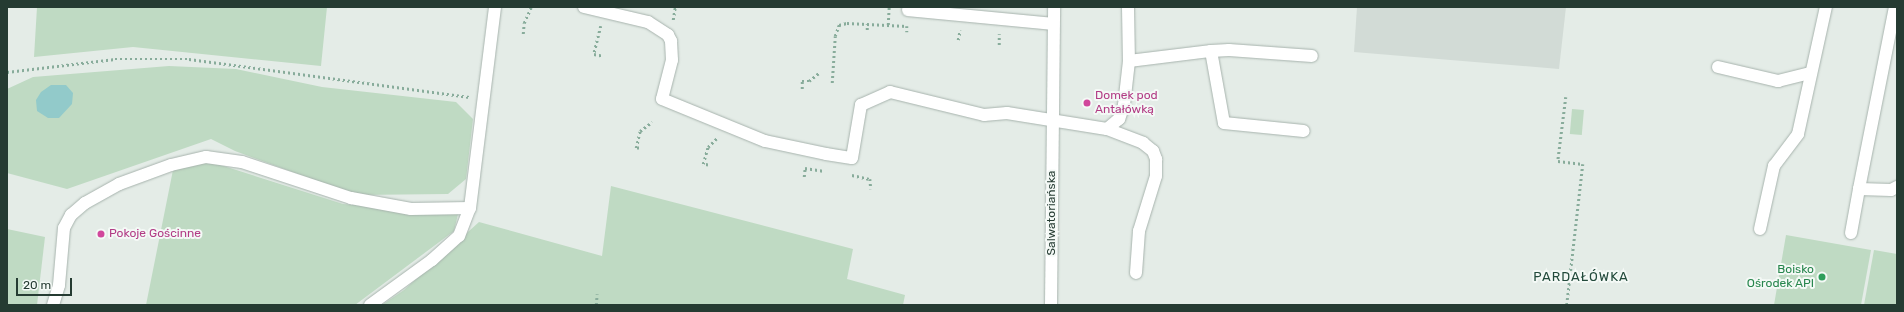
<!DOCTYPE html>
<html>
<head>
<meta charset="utf-8">
<style>
	body { margin:0 }
	#map { position:relative; width:1904px; height:312px; overflow:hidden; background:#e4ece7; font-family:Rubik,sans-serif }
	div>[style] { position:absolute }
	.built>* { inset:0; background:#d2dbd6 }
	.green>* { inset:0; background:#bfdac3; transform-origin:0 0 }
	.water>* { inset:0; background:#92caca }
	.path>* { height:2.5px; margin-top:-1.25px; transform-origin:0; background:repeating-linear-gradient(90deg,#88ac9b 0 2px,transparent 0 5px) }
	.roads { filter:drop-shadow(0 0 1px #a7b3ad) drop-shadow(0 0 1px #a7b3ad) }
	.minor>* { height:12px; margin:-6px; padding:0 6px; transform-origin:6px; border-radius:6px; background:#fff }
	.dots>* { width:11px; height:11px; translate:-50% -50%; box-sizing:border-box; border:2px solid #f4f9f6; border-radius:50% }
	span { translate:-50% -50%; white-space:nowrap; text-align:center; line-height:1.15; -webkit-text-stroke:4px #f4f9f6; paint-order:stroke }
	.hotel-label { font-size:12px; color:#b23c85 }
	.left { translate:0 -50%; text-align:left }
	.street-label { font-size:12px; color:#253b32 }
	.leisure-label { font-size:12px; color:#27864d }
	.right { translate:-100% -50%; text-align:right }
	.neighbourhood-label { font-size:13px; color:#234b3c; letter-spacing:1px }
	.frame { position:absolute; inset:0; border:8px solid #253b32; pointer-events:none }
	.scale { position:absolute; left:16px; top:278px; width:56px; height:18px; box-sizing:border-box; border:2px solid #253b32; border-top:0; padding-left:5px; font-size:12px; line-height:14px; white-space:nowrap; color:#253b32; -webkit-text-stroke:3px #f4f9f6; paint-order:stroke }
</style>
</head>
<body>
<div id="map">
	<div class="built">
		<div style="clip-path:polygon(1357px 7px,1566px 7px,1559px 69px,1354px 52px)"></div>
	</div>
	<div class="green">
		<div style="clip-path:polygon(37px 7px,327px 7px,321px 66px,133px 47px,34px 57px)"></div>
		<div style="clip-path:polygon(169px 66px,236px 69px,322px 87px,456px 102px,473px 119px,466px 179px,448px 194px,356px 195px,235px 151px,211px 139px,67px 189px,7px 173px,7px 89px,33px 77px)"></div>
		<div style="left:1572px;top:109px;width:12px;height:25px;rotate:5deg"></div>
		<div style="clip-path:polygon(211px 162px,343px 204px,458px 214px,454px 231px,355px 305px,146px 305px,173px 170px)"></div>
		<div style="clip-path:polygon(611px 186px,853px 249px,847px 279px,905px 295px,903px 305px,382px 305px,404px 290px,479px 222px,602px 256px)"></div>
		<div style="clip-path:polygon(7px 229px,45px 237px,37px 305px,7px 305px)"></div>
		<div style="clip-path:polygon(1786px 235px,1871px 250px,1861px 305px,1774px 305px)"></div>
		<div style="clip-path:polygon(1874px 250px,1897px 254px,1897px 305px,1864px 305px)"></div>
	</div>
	<div class="water">
		<div style="clip-path:polygon(51px 85px,66px 85px,73px 93px,72px 104px,59px 118px,48px 118px,37px 111px,36px 100px,41px 92px)"></div>
	</div>
	<div class="path">
		<div style="left:673px;top:20px;width:13px;rotate:-81deg"></div>
		<div style="left:888px;top:25px;width:18px;rotate:-87deg"></div>
		<div style="left:601px;top:26px;width:29px;rotate:104deg"></div>
		<div style="left:594px;top:54px;width:10px;rotate:11deg"></div>
		<div style="left:867px;top:30px;width:6px;rotate:-90deg"></div>
		<div style="left:523px;top:34px;width:11px;rotate:-85deg"></div>
		<div style="left:524px;top:23px;width:17px;rotate:-66deg"></div>
		<div style="left:958px;top:40px;width:10px;rotate:-79deg"></div>
		<div style="left:999px;top:45px;width:11px;rotate:-90deg"></div>
		<div style="left:7px;top:72px;width:109px;rotate:-6.9deg"></div>
		<div style="left:115px;top:59px;width:74px"></div>
		<div style="left:189px;top:59px;width:283px;rotate:7.7deg"></div>
		<div style="left:832px;top:83px;width:47px;rotate:-86.3deg"></div>
		<div style="left:835px;top:36px;width:12px;rotate:-70deg"></div>
		<div style="left:839px;top:25px;width:8px;rotate:-14deg"></div>
		<div style="left:847px;top:23px;width:60px;rotate:2.9deg"></div>
		<div style="left:907px;top:26px;width:6px;rotate:90deg"></div>
		<div style="left:802px;top:89px;width:8px;rotate:-90deg"></div>
		<div style="left:802px;top:81px;width:7px"></div>
		<div style="left:809px;top:81px;width:13px;rotate:-39deg"></div>
		<div style="left:1566px;top:97px;width:64px;rotate:97.1deg"></div>
		<div style="left:1558px;top:161px;width:25px;rotate:7deg"></div>
		<div style="left:1583px;top:164px;width:142px;rotate:96.5deg"></div>
		<div style="left:639px;top:148px;width:3px;rotate:180deg"></div>
		<div style="left:636px;top:148px;width:17px;rotate:-77deg"></div>
		<div style="left:640px;top:131px;width:15px;rotate:-37deg"></div>
		<div style="left:708px;top:165px;width:5px;rotate:-169deg"></div>
		<div style="left:703px;top:164px;width:18px;rotate:-74deg"></div>
		<div style="left:708px;top:147px;width:13px;rotate:-45deg"></div>
		<div style="left:852px;top:175px;width:18px;rotate:13deg"></div>
		<div style="left:870px;top:179px;width:10px;rotate:84deg"></div>
		<div style="left:804px;top:177px;width:9px;rotate:-84deg"></div>
		<div style="left:805px;top:168px;width:18px;rotate:9deg"></div>
		<div style="left:596px;top:305px;width:11px;rotate:-85deg"></div>
	</div>
	<div class="roads">
		<div class="minor">
			<div style="left:584px;top:7px;width:66px;rotate:13.2deg"></div>
			<div style="left:648px;top:22px;width:24px;rotate:33deg"></div>
			<div style="left:668px;top:35px;width:7px;rotate:63deg"></div>
			<div style="left:671px;top:41px;width:19px;rotate:87deg"></div>
			<div style="left:672px;top:60px;width:40px;rotate:104.4deg"></div>
			<div style="left:662px;top:99px;width:111px;rotate:22.2deg"></div>
			<div style="left:765px;top:141px;width:62px;rotate:12deg"></div>
			<div style="left:826px;top:154px;width:26px;rotate:9deg"></div>
			<div style="left:852px;top:158px;width:54px;rotate:-80.4deg"></div>
			<div style="left:861px;top:105px;width:32px;rotate:-24deg"></div>
			<div style="left:890px;top:92px;width:97px;rotate:13.7deg"></div>
			<div style="left:984px;top:115px;width:23px;rotate:-5deg"></div>
			<div style="left:1007px;top:113px;width:101px;rotate:9.1deg"></div>
			<div style="left:1107px;top:129px;width:16px;rotate:-40deg"></div>
			<div style="left:1119px;top:119px;width:15px;rotate:-70deg"></div>
			<div style="left:1124px;top:105px;width:44px;rotate:-83.5deg"></div>
			<div style="left:1129px;top:61px;width:83px;rotate:-7deg"></div>
			<div style="left:1211px;top:51px;width:73px;rotate:79.8deg"></div>
			<div style="left:1224px;top:123px;width:80px;rotate:5.7deg"></div>
			<div style="left:1128px;top:7px;width:56px;rotate:89deg"></div>
			<div style="left:1895px;top:7px;width:186px;rotate:101.2deg"></div>
			<div style="left:1859px;top:189px;width:32px;rotate:2deg"></div>
			<div style="left:1891px;top:190px;width:7px;rotate:-27deg"></div>
			<div style="left:908px;top:10px;width:146px;rotate:5.5deg"></div>
			<div style="left:1211px;top:51px;width:18px;rotate:-3deg"></div>
			<div style="left:1229px;top:50px;width:83px;rotate:4.1deg"></div>
			<div style="left:1718px;top:67px;width:62px;rotate:13.1deg"></div>
			<div style="left:1778px;top:81px;width:34px;rotate:-14deg"></div>
			<div style="left:1107px;top:129px;width:39px;rotate:21deg"></div>
			<div style="left:1143px;top:143px;width:13px;rotate:39deg"></div>
			<div style="left:1153px;top:151px;width:9px;rotate:69deg"></div>
			<div style="left:1156px;top:159px;width:17px;rotate:90deg"></div>
			<div style="left:1156px;top:176px;width:58px;rotate:107.2deg"></div>
			<div style="left:1139px;top:231px;width:42px;rotate:94.1deg"></div>
			<div style="left:1760px;top:229px;width:65px;rotate:-77.5deg"></div>
			<div style="left:1774px;top:166px;width:40px;rotate:-53deg"></div>
			<div style="left:1798px;top:134px;width:130px;rotate:-77.6deg"></div>
			<div style="left:1851px;top:233px;width:45px;rotate:-79.7deg"></div>
			<div style="left:53px;top:305px;width:21px;rotate:-73deg"></div>
			<div style="left:59px;top:285px;width:57px;rotate:-85deg"></div>
			<div style="left:64px;top:228px;width:15px;rotate:-62deg"></div>
			<div style="left:71px;top:215px;width:18px;rotate:-41deg"></div>
			<div style="left:85px;top:203px;width:39px;rotate:-29deg"></div>
			<div style="left:119px;top:184px;width:55px;rotate:-20.1deg"></div>
			<div style="left:171px;top:165px;width:36px;rotate:-13deg"></div>
			<div style="left:206px;top:157px;width:36px;rotate:8deg"></div>
			<div style="left:242px;top:162px;width:115px;rotate:18.3deg"></div>
			<div style="left:351px;top:198px;width:61px;rotate:10.4deg"></div>
			<div style="left:411px;top:209px;width:59px;rotate:-1deg"></div>
			<div style="left:370px;top:305px;width:77px;rotate:-36deg"></div>
			<div style="left:432px;top:260px;width:36px;rotate:-42deg"></div>
			<div style="left:459px;top:236px;width:30px;rotate:-69deg"></div>
			<div style="left:470px;top:208px;width:203px;rotate:-82.9deg"></div>
			<div style="left:1051px;top:305px;width:298px;rotate:-89.4deg"></div>
		</div>
	</div>
	<div class="dots">
		<div style="left:1087px;top:103px;background:#d1479c"></div>
		<div style="left:101px;top:234px;background:#d1479c"></div>
		<div style="left:1822px;top:277px;background:#2e9e5b"></div>
	</div>
	<div class="hotel-label">
		<span class="left" style="left:1095px;top:103px">Domek pod<br>Antałówką</span>
		<span class="left" style="left:109px;top:234px">Pokoje Gościnne</span>
	</div>
	<div class="street-label">
		<span style="left:1052px;top:213px;rotate:-90deg">Salwatoriańska</span>
	</div>
	<div class="leisure-label">
		<span class="right" style="left:1814px;top:277px">Boisko<br>Ośrodek API</span>
	</div>
	<div class="neighbourhood-label">
		<span style="left:1581px;top:277px">PARDAŁÓWKA</span>
	</div>
	<div class="frame"></div>
	<div class="scale">20 m</div>
</div>
</body>
</html>
